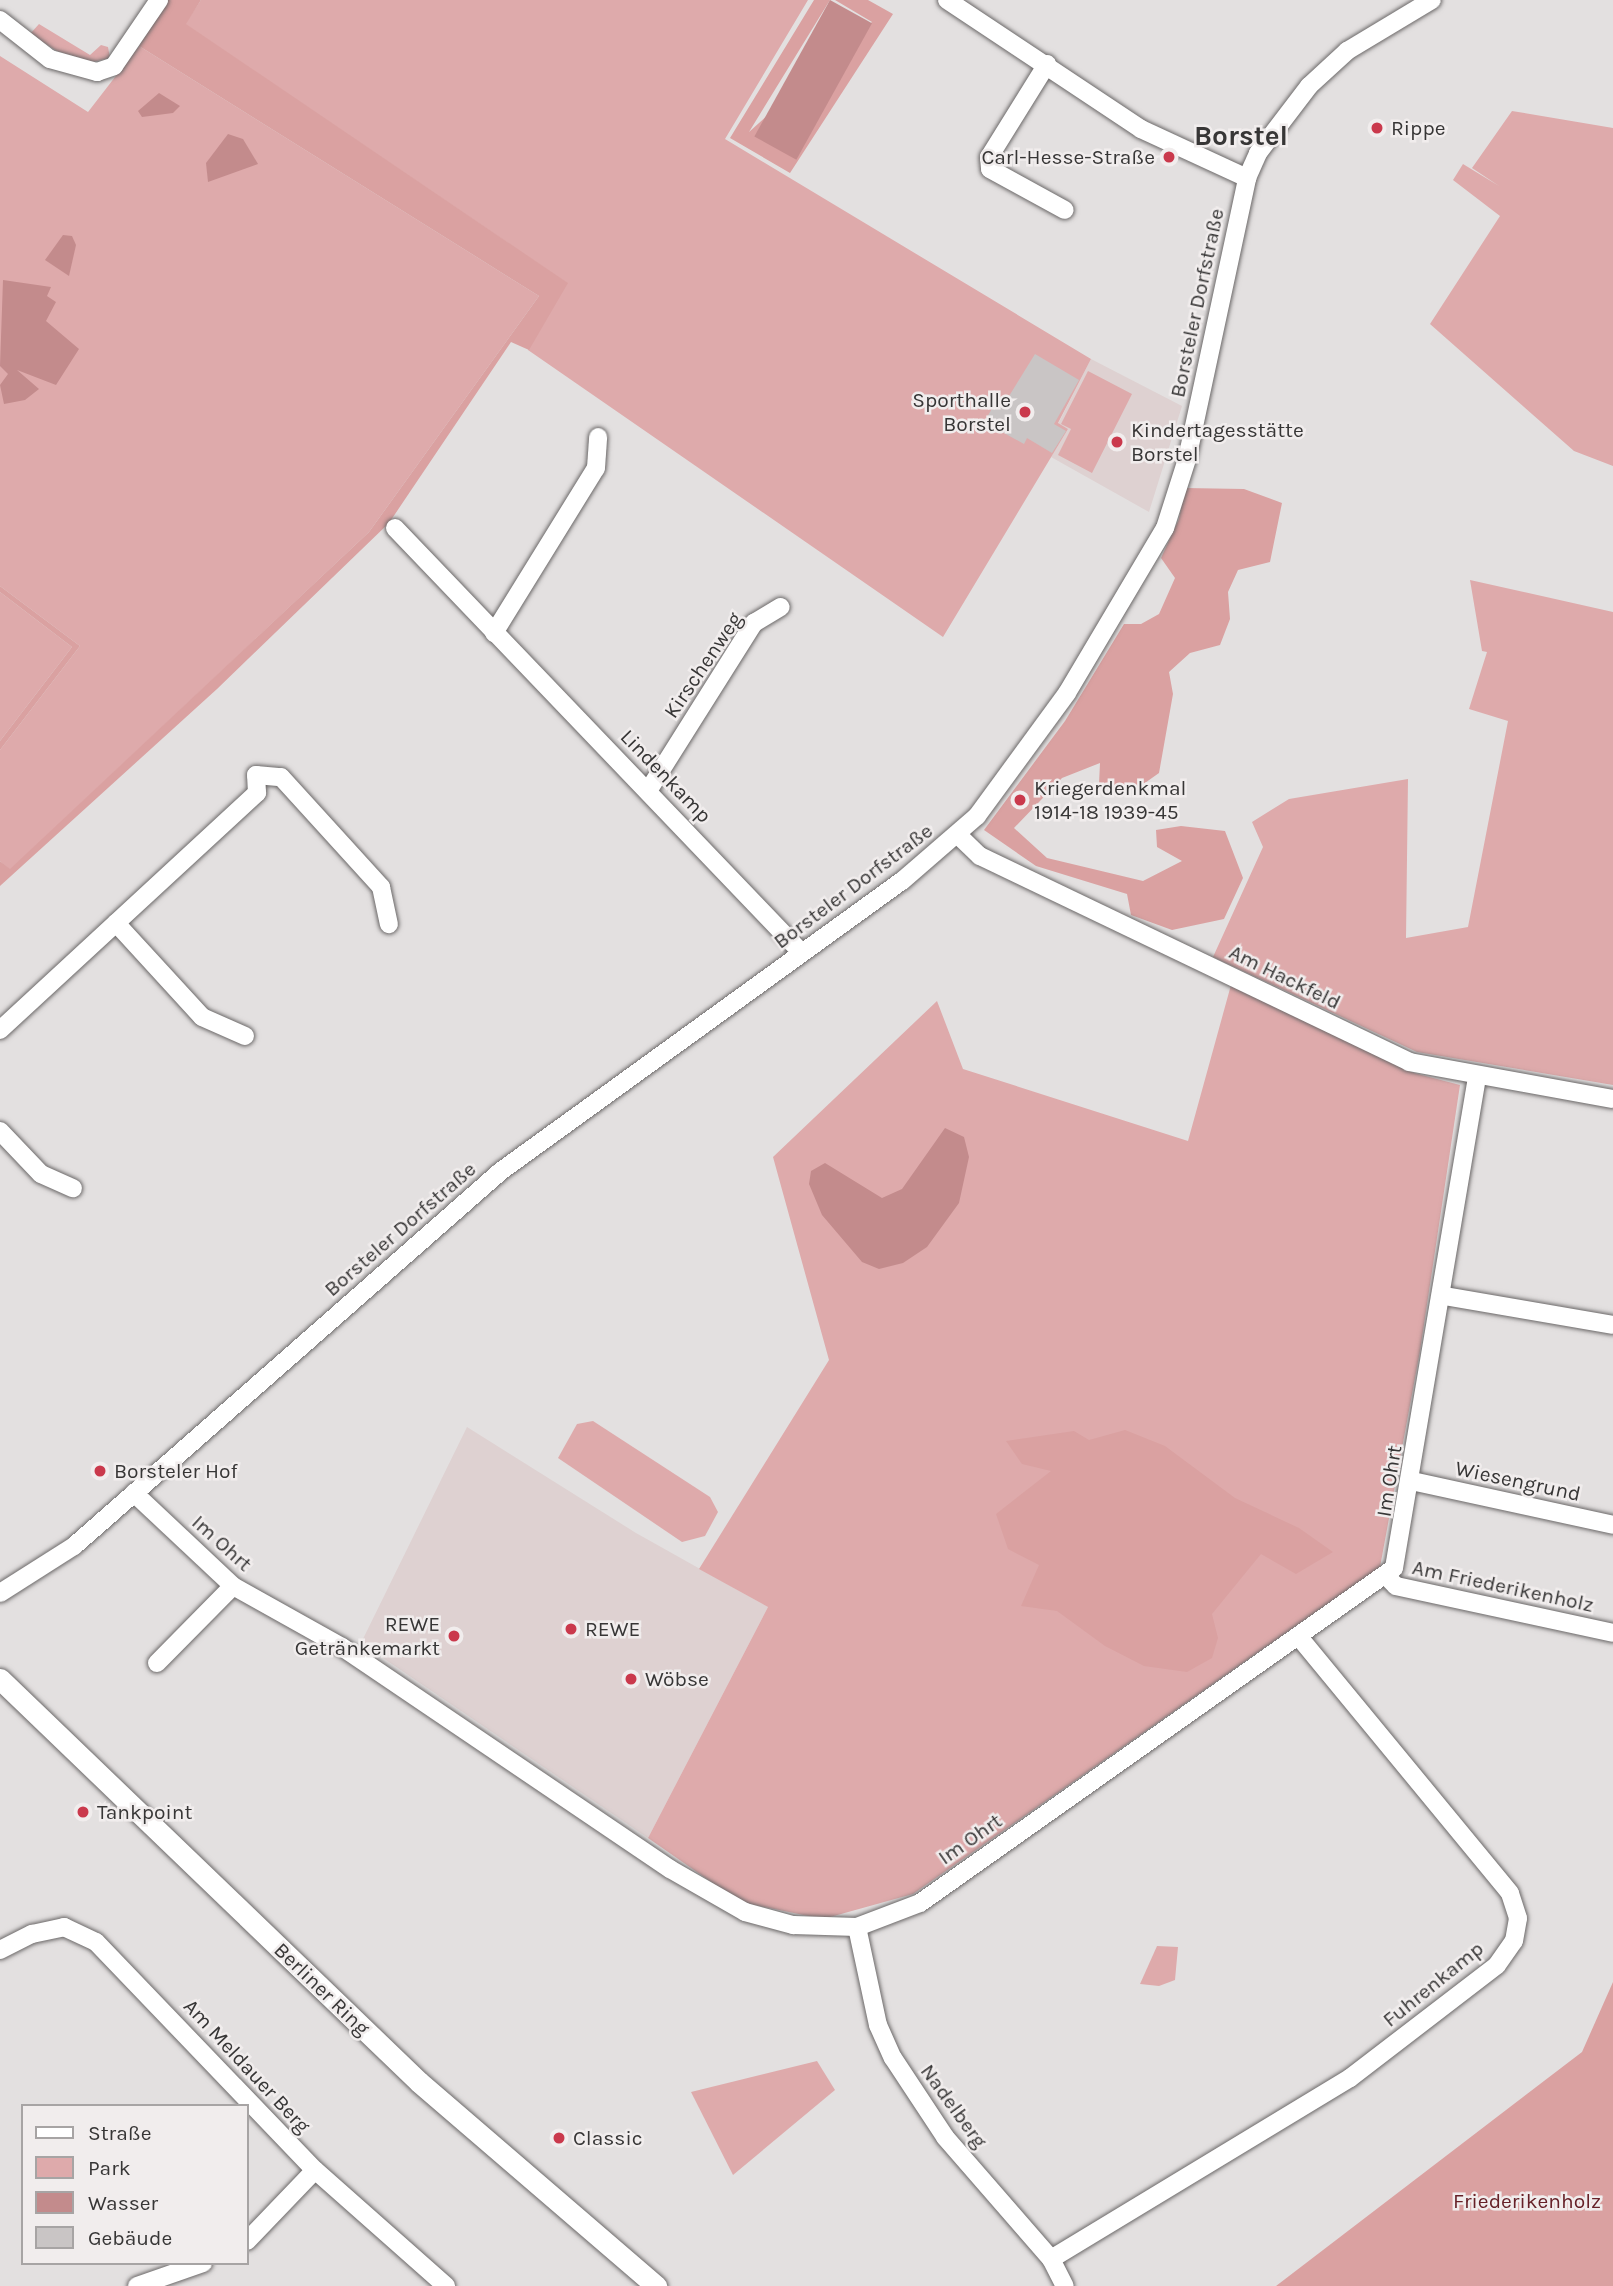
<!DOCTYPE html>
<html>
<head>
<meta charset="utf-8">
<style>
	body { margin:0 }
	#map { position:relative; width:1613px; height:2286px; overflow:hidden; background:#e3e0e0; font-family:Karla,sans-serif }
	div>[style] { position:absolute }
	.built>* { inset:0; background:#ded1d1 }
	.green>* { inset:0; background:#deaaab }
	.forest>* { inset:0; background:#daa1a1 }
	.water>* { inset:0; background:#c38b8c; transform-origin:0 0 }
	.building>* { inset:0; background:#c9c5c5 }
	.roads { filter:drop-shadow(0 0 2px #6b6868) drop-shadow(0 0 2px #6b6868) }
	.minor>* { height:18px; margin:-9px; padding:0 9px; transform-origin:9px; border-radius:9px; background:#fff }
	.tertiary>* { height:21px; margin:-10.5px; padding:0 10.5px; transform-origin:10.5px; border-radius:10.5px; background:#fff }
	.dots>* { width:19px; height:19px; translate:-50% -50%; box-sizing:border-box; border:4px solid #f1eded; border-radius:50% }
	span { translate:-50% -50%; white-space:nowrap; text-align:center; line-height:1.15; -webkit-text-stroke:5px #f1eded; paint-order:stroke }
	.poi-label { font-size:21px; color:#373636 }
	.left { translate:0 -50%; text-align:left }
	.right { translate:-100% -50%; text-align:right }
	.street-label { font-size:21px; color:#373636 }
	.park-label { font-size:21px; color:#662128 }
	.district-label { font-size:28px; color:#373636; font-weight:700 }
	.legend { position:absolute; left:21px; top:2104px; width:228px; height:161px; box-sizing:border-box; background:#f1eded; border:2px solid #a7a4a4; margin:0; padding:9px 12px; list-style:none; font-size:21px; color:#373636 }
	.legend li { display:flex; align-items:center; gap:14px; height:35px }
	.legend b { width:35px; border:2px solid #a7a4a4 }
</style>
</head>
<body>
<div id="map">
	<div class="built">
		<div style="clip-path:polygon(1091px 359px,1182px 406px,1149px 512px,1051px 457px,1068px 429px,1058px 424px)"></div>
		<div style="clip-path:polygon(467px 1427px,636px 1533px,768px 1607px,648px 1838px,361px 1643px)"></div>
	</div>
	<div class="green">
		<div style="clip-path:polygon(201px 0,808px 0,725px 139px,1091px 359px,1058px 423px,1068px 429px,943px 637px,528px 350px,567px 283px,185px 24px)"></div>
		<div style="clip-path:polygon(39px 24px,90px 55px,101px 45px,108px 47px,110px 58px,92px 62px,57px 51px,30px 34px)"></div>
		<div style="clip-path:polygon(139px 46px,539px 296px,369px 532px,10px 870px,0 861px,0 750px,80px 646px,0 586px,0 56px,88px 112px)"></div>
		<div style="clip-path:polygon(1512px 111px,1613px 128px,1613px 466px,1574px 451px,1430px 324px,1500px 216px,1453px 180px,1463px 164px,1499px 186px,1472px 168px)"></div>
		<div style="clip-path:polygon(1088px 371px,1132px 394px,1092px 473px,1058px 455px,1071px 429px,1061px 424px)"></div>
		<div style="clip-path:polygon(1470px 580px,1613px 612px,1613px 1085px,1417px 1052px,1213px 957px,1263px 847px,1252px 822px,1289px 799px,1408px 779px,1406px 938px,1468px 927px,1508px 721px,1469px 709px,1487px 652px,1482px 651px)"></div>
		<div style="clip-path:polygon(0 592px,72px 647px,0 741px)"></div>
		<div style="clip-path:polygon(1231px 985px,1414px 1073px,1460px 1085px,1420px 1351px,1380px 1567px,913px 1894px,823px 1919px,740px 1902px,648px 1838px,768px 1607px,699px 1569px,829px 1360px,773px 1157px,937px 1001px,963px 1069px,1188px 1141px)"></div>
		<div style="clip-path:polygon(593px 1421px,710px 1497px,718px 1512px,705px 1536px,682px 1542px,558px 1458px,577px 1424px)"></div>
		<div style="clip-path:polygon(1157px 1946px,1178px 1947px,1175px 1980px,1159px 1986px,1140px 1984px)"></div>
		<div style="clip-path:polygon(817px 2061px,835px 2090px,733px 2175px,691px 2092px)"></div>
	</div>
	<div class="forest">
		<div style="clip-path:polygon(168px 0,201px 0,186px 24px,568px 283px,529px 350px,511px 342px,389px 523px,217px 689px,0 886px,0 861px,10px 869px,369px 532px,539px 296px,139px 46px)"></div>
		<div style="clip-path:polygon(814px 0,830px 0,749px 132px,872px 22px,835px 0,868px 0,893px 14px,790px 173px,730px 138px)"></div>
		<div style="clip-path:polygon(1185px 488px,1244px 489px,1282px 503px,1270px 562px,1238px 570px,1228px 592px,1230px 619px,1220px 645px,1190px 653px,1169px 672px,1173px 694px,1159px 773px,1135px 790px,1099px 784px,1100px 763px,1062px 778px,1014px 828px,1047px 858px,1143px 881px,1182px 861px,1157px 847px,1156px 830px,1181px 826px,1225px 831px,1243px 878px,1224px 919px,1172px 930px,1131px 915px,1127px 894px,1036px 866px,984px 830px,1065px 721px,1124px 624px,1141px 624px,1159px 614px,1175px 578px,1161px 558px,1179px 519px)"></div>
		<div style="clip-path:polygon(0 586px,80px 646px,0 750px,0 741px,72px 647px,0 592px)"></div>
		<div style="clip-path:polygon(1125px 1430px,1165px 1446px,1235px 1498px,1299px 1528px,1333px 1552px,1296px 1574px,1261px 1554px,1212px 1614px,1218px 1638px,1212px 1658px,1187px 1672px,1144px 1666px,1105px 1646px,1057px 1611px,1021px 1606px,1039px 1565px,1008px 1549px,996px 1514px,1051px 1471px,1022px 1464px,1006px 1441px,1074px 1431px,1089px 1440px)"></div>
		<div style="clip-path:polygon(1613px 1982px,1613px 2286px,1276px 2286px,1582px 2052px)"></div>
	</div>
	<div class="water">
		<div style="left:830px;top:0;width:48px;height:156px;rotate:29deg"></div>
		<div style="clip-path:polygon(159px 93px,180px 106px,173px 113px,142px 117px,138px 111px)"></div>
		<div style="clip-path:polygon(228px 134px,243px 139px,258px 164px,208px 182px,206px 163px)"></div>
		<div style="clip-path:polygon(63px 235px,72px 236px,76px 245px,69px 276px,45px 260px)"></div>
		<div style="clip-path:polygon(3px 280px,51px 287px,47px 296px,56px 302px,46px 321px,79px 349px,56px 385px,17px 370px,39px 389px,25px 400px,4px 404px,0 385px,8px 374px,0 366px)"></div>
		<div style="clip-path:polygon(945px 1128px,964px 1137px,969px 1157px,959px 1203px,927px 1247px,903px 1263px,879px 1269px,862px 1262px,822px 1215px,809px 1184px,811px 1171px,825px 1163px,882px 1198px,902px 1189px)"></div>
	</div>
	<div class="building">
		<div style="clip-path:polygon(1035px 354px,1079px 380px,1054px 424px,1066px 431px,1052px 453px,1027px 438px,1024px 444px,984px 422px,999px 397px,1006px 401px)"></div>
	</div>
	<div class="roads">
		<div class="minor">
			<div style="left:947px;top:0;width:233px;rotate:33.6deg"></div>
			<div style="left:1141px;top:129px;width:117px;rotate:24.8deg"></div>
			<div style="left:0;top:20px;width:63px;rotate:38deg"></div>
			<div style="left:50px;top:59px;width:49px;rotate:15.5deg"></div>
			<div style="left:97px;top:72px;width:18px;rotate:-19deg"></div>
			<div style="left:114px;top:66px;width:80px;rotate:-55.7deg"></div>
			<div style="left:1047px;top:64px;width:110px;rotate:121.9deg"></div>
			<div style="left:989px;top:157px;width:12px;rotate:85deg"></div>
			<div style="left:990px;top:169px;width:85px;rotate:28.7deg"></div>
			<div style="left:395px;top:528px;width:588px;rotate:46.24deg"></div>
			<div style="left:494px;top:633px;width:194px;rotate:-58.3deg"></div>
			<div style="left:596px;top:468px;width:31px;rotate:-86deg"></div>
			<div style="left:648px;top:791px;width:199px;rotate:-57.8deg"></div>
			<div style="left:754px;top:623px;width:31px;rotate:-31deg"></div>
			<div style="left:959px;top:836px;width:29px;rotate:44deg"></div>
			<div style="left:980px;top:856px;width:476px;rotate:25.6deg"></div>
			<div style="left:1409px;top:1062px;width:207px;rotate:10.3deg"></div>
			<div style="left:116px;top:923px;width:127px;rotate:47.5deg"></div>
			<div style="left:202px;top:1017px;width:47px;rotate:23.8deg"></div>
			<div style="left:0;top:1030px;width:350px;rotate:-42.7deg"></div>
			<div style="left:257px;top:793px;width:18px;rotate:-93deg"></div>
			<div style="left:256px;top:775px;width:25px;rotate:5deg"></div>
			<div style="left:281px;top:777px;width:149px;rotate:47.7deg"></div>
			<div style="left:381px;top:887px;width:38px;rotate:78deg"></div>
			<div style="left:0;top:1131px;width:59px;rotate:46.4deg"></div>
			<div style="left:41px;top:1174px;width:35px;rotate:24deg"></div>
			<div style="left:1444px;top:1296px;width:171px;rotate:9.7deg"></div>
			<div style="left:1412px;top:1481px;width:206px;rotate:12.3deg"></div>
			<div style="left:134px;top:1493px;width:136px;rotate:43.2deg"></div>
			<div style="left:233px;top:1586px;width:125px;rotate:29.2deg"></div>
			<div style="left:342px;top:1647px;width:396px;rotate:34.1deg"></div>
			<div style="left:670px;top:1869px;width:86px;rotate:29.8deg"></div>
			<div style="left:745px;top:1912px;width:50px;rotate:15.2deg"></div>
			<div style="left:793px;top:1925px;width:64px;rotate:1.8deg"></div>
			<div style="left:857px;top:1927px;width:67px;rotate:-20.9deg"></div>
			<div style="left:920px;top:1903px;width:580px;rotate:-35.25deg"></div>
			<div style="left:1394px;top:1568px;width:498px;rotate:-80.4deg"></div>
			<div style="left:1386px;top:1576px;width:14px;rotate:45deg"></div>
			<div style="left:1396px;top:1586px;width:222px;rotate:12.2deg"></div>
			<div style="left:0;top:1593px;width:88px;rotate:-32.4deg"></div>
			<div style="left:74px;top:1546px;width:568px;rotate:-41.29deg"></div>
			<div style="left:501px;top:1171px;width:495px;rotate:-35.9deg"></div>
			<div style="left:902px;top:881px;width:99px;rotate:-40.9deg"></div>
			<div style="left:977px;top:816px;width:152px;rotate:-53.8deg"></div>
			<div style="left:1067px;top:693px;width:192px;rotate:-59.3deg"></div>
			<div style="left:1165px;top:528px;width:72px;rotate:-72.3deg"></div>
			<div style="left:1187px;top:459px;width:287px;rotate:-77.9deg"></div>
			<div style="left:1247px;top:178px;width:27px;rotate:-66deg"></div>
			<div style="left:1258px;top:153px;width:84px;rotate:-52.7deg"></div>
			<div style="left:1309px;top:86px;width:52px;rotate:-42.6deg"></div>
			<div style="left:1347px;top:51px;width:99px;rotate:-31deg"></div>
			<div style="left:157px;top:1663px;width:108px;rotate:-45.4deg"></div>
			<div style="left:857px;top:1927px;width:100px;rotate:77.9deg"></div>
			<div style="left:878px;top:2025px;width:36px;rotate:66deg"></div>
			<div style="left:893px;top:2058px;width:95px;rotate:56.6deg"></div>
			<div style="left:945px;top:2137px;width:162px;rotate:49deg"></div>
			<div style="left:1051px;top:2259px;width:30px;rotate:63deg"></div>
			<div style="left:0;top:1950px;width:36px;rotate:-27deg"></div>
			<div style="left:32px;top:1934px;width:33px;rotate:-12deg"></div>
			<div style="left:64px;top:1927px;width:35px;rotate:25deg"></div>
			<div style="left:96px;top:1942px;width:316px;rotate:46.2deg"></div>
			<div style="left:315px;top:2170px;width:175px;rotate:41.5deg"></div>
			<div style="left:247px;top:2241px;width:98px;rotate:-46.2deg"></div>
			<div style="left:1051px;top:2259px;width:350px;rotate:-31.2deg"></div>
			<div style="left:1350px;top:2078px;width:185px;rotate:-37.5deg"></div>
			<div style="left:1497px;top:1965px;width:29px;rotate:-55deg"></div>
			<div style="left:1514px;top:1941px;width:23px;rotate:-80deg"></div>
			<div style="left:1518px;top:1918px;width:26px;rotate:-108deg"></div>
			<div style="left:1510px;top:1893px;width:332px;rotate:-129.5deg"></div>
			<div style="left:137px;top:2286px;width:70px;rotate:-19.2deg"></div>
		</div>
		<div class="tertiary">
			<div style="left:0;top:1679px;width:581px;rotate:43.88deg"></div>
			<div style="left:419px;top:2082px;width:313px;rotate:40.7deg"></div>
		</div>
	</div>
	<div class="dots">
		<div style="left:1377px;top:128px;background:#ca394c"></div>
		<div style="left:1169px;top:157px;background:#ca394c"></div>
		<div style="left:1025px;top:412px;background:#ca394c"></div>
		<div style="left:1117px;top:442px;background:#ca394c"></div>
		<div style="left:1020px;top:800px;background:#ca394c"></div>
		<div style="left:100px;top:1471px;background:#ca394c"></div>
		<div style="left:571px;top:1629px;background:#ca394c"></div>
		<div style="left:454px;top:1636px;background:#ca394c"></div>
		<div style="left:631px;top:1679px;background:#ca394c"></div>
		<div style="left:83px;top:1812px;background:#ca394c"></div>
		<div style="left:559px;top:2138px;background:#ca394c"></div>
	</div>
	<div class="poi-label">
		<span class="left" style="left:1391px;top:128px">Rippe</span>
		<span class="right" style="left:1155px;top:157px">Carl-Hesse-Straße</span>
		<span class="right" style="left:1011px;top:412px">Sporthalle<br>Borstel</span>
		<span class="left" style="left:1131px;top:442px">Kindertagesstätte<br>Borstel</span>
		<span class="left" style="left:1034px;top:800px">Kriegerdenkmal<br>1914-18 1939-45</span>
		<span class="left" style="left:114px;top:1471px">Borsteler Hof</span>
		<span class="right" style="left:440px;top:1636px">REWE<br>Getränkemarkt</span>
		<span class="left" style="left:585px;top:1629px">REWE</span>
		<span class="left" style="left:645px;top:1679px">Wöbse</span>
		<span class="left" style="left:97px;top:1812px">Tankpoint</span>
		<span class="left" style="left:573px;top:2138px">Classic</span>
	</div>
	<div class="street-label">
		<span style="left:1197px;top:303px;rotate:-78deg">Borsteler Dorfstraße</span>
		<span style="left:703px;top:665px;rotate:-56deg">Kirschenweg</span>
		<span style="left:666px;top:776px;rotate:46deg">Lindenkamp</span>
		<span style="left:853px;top:886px;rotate:-37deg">Borsteler Dorfstraße</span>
		<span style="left:1285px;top:977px;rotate:26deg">Am Hackfeld</span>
		<span style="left:400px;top:1229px;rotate:-41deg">Borsteler Dorfstraße</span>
		<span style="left:1389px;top:1481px;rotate:-81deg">Im Ohrt</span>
		<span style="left:1518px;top:1481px;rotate:12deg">Wiesengrund</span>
		<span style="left:222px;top:1543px;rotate:42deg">Im Ohrt</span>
		<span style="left:1503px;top:1586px;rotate:12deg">Am Friederikenholz</span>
		<span style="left:970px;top:1839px;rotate:-35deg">Im Ohrt</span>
		<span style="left:1433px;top:1984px;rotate:-39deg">Fuhrenkamp</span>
		<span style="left:322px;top:1989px;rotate:44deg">Berliner Ring</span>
		<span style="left:247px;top:2066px;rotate:47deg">Am Meldauer Berg</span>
		<span style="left:954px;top:2106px;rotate:54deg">Nadelberg</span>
	</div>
	<div class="park-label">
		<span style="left:1527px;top:2201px">Friederikenholz</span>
	</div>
	<div class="district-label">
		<span style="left:1241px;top:136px">Borstel</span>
	</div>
	<ul class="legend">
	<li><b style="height:9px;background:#fff"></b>Straße</li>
	<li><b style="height:19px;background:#deaaab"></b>Park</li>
	<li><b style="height:19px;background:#c38b8c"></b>Wasser</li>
	<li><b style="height:19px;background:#c9c5c5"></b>Gebäude</li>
	</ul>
</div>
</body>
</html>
